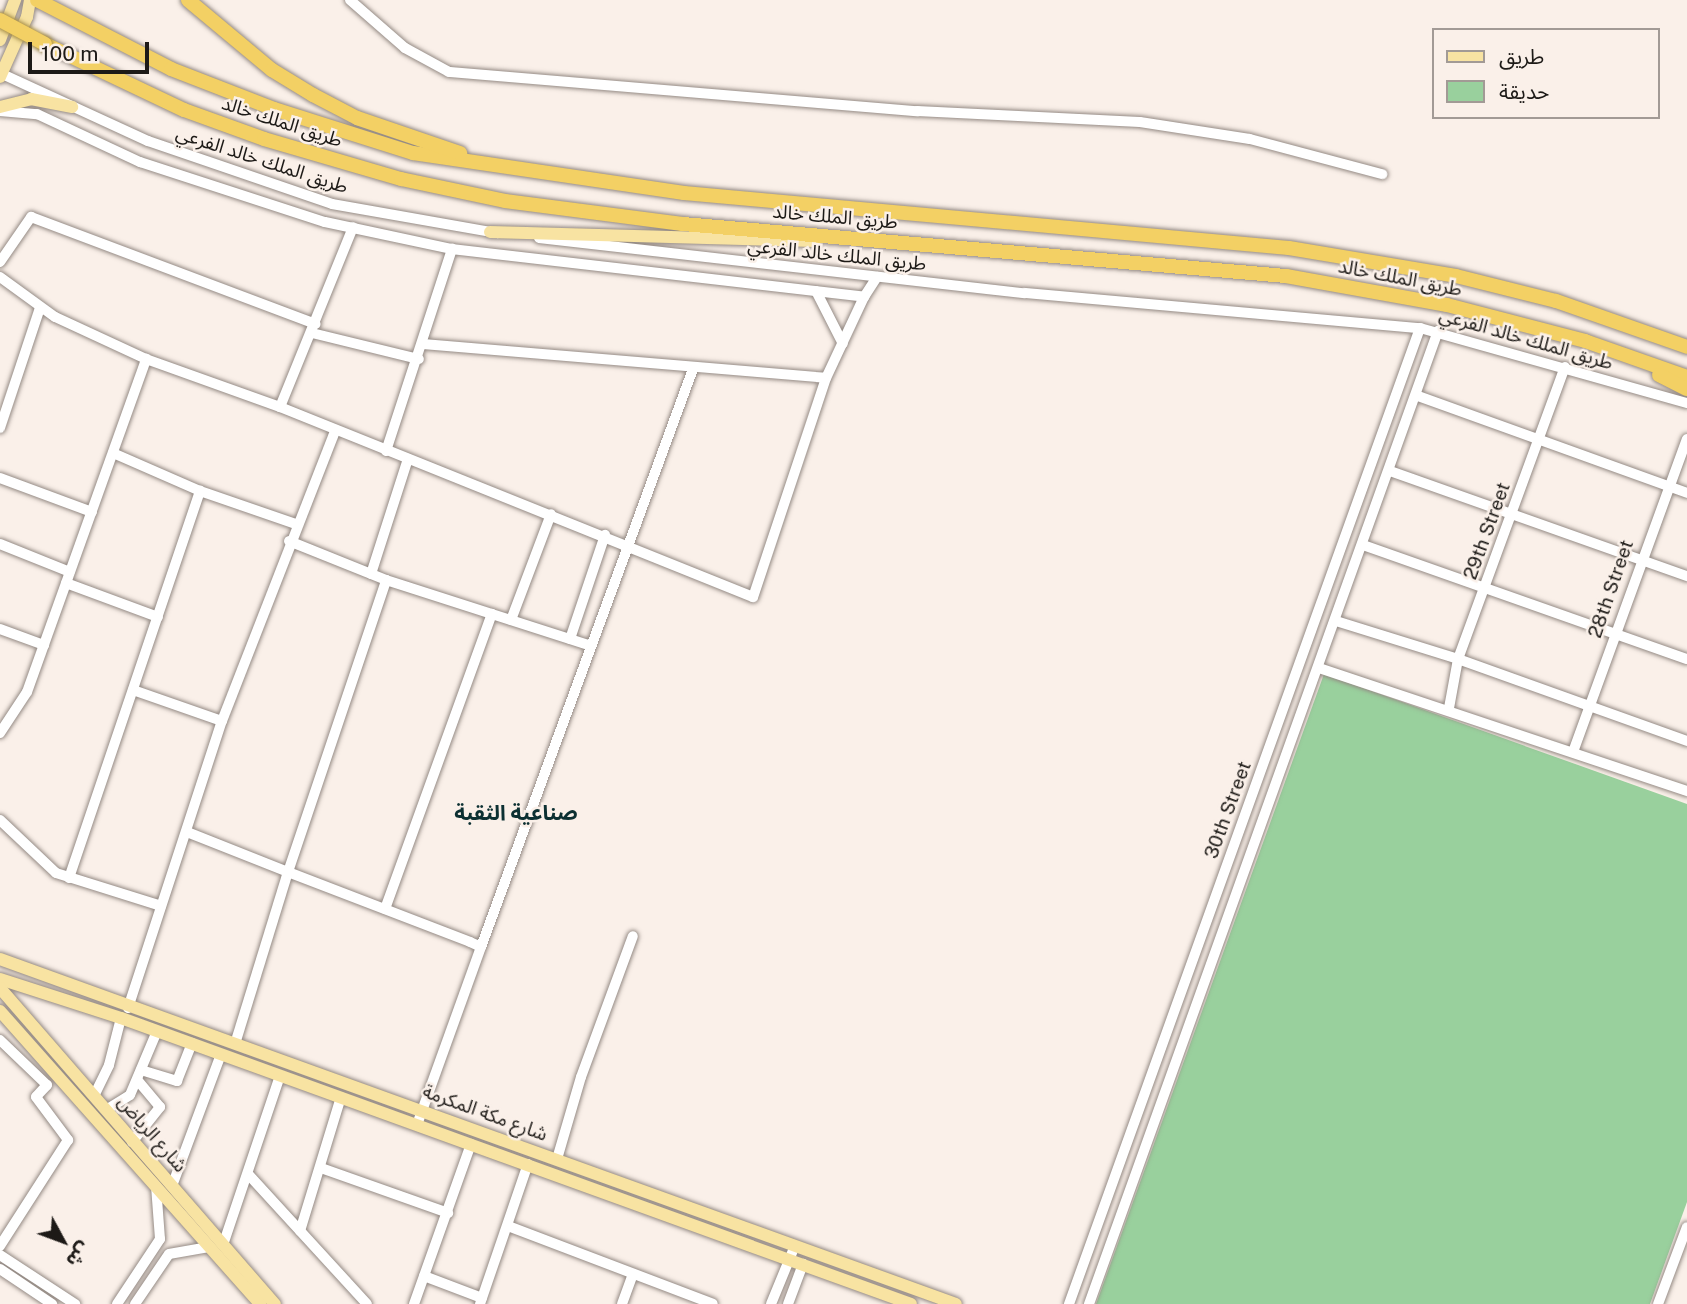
<!DOCTYPE html>
<html>
<head>
<meta charset="utf-8">
<style>
  body { margin:0 }
  #map { position:relative; width:1687px; height:1304px; overflow:hidden; background:#faf0e9; font-family:"Public Sans","Noto Sans Arabic",sans-serif }
  div>[style] { position:absolute }
  .green>* { inset:0; background:#99d09d }
  .roads { filter:drop-shadow(0 0 2px #948a84) drop-shadow(0 0 2px #948a84) }
  .minor>* { height:10px; margin:-5px; padding:0 5px; transform-origin:5px; border-radius:5px; background:#fff }
  .major>* { height:12px; margin:-6px; padding:0 6px; transform-origin:6px; border-radius:6px; background:#f8e3a2 }
  .highway>* { height:14px; margin:-7px; padding:0 7px; transform-origin:7px; border-radius:7px; background:#f3d064 }
  .bridges { filter:drop-shadow(0 0 2px #a89049) drop-shadow(0 0 2px #a89049) }
  .highway-bridge>* { height:14px; margin:-7px; padding:0 7px; transform-origin:7px; border-radius:7px; background:#f3d064 }
  span { translate:-50% -50%; white-space:nowrap; text-align:center; line-height:1.15; -webkit-text-stroke:5px #faf0e9; paint-order:stroke }
  .street-label { font-size:19px; color:#1d1a17 }
  .neighbourhood-label { font-size:21px; color:#0c3032; font-weight:700 }
  .legend { position:absolute; left:1432px; top:28px; width:228px; height:91px; box-sizing:border-box; background:#faf0e9; border:2px solid #a29a95; margin:0; padding:9px 12px; list-style:none; font-size:21px; color:#1d1a17 }
  .legend li { display:flex; align-items:center; gap:14px; height:35px }
  .legend b { width:35px; border:2px solid #a29a95 }
  .north { position:absolute; left:28px; top:1206px; width:70px; height:70px; -webkit-text-stroke:5px #faf0e9; paint-order:stroke; rotate:131deg; font-size:19px; font-weight:700; line-height:28px; text-align:center; color:#1d1a17 }
  .north::after { content:''; display:block; margin:auto; width:24px; height:32px; background:#1d1a17; clip-path:polygon(50% 0,100% 100%,50% 72%,0 100%) }
  .scale { position:absolute; left:28px; top:42px; width:121px; height:32px; box-sizing:border-box; border:4px solid #1d1a17; border-top:0; padding-left:9px; font-size:21px; line-height:24px; white-space:nowrap; color:#1d1a17; -webkit-text-stroke:5px #faf0e9; paint-order:stroke }
</style>
</head>
<body>
<div id="map">
  <div class="green">
    <i style="clip-path:polygon(1324px 674px,1687px 804px,1687px 1202px,1650px 1304px,1096px 1304px)"></i>
  </div>
  <div class="roads">
    <div class="minor">
      <i style="left:350px;top:0;width:73px;rotate:41.1deg"></i>
      <i style="left:405px;top:48px;width:50px;rotate:28.6deg"></i>
      <i style="left:449px;top:72px;width:470px;rotate:4.8deg"></i>
      <i style="left:917px;top:111px;width:223px;rotate:2.8deg"></i>
      <i style="left:1140px;top:122px;width:111px;rotate:8.8deg"></i>
      <i style="left:1250px;top:139px;width:137px;rotate:14.9deg"></i>
      <i style="left:0;top:73px;width:163px;rotate:24.7deg"></i>
      <i style="left:148px;top:141px;width:194px;rotate:18.9deg"></i>
      <i style="left:332px;top:204px;width:168px;rotate:10deg"></i>
      <i style="left:0;top:111px;width:37px;rotate:5deg"></i>
      <i style="left:37px;top:114px;width:114px;rotate:25deg"></i>
      <i style="left:140px;top:162px;width:194px;rotate:18deg"></i>
      <i style="left:325px;top:222px;width:130px;rotate:12deg"></i>
      <i style="left:452px;top:249px;width:415px;rotate:6.6deg"></i>
      <i style="left:864px;top:297px;width:89px;rotate:115.1deg"></i>
      <i style="left:826px;top:378px;width:231px;rotate:108.4deg"></i>
      <i style="left:753px;top:597px;width:510px;rotate:-158.12deg"></i>
      <i style="left:280px;top:407px;width:142px;rotate:-160.3deg"></i>
      <i style="left:146px;top:359px;width:100px;rotate:-155.2deg"></i>
      <i style="left:55px;top:317px;width:68px;rotate:-144deg"></i>
      <i style="left:539px;top:238px;width:489px;rotate:6.5deg"></i>
      <i style="left:1025px;top:293px;width:397px;rotate:5.1deg"></i>
      <i style="left:1420px;top:328px;width:277px;rotate:15.7deg"></i>
      <i style="left:0;top:262px;width:55px;rotate:-55.4deg"></i>
      <i style="left:31px;top:217px;width:304px;rotate:20.6deg"></i>
      <i style="left:816px;top:291px;width:59px;rotate:63deg"></i>
      <i style="left:864px;top:297px;width:24px;rotate:-57deg"></i>
      <i style="left:312px;top:333px;width:110px;rotate:13.7deg"></i>
      <i style="left:423px;top:344px;width:404px;rotate:4.8deg"></i>
      <i style="left:1418px;top:396px;width:286px;rotate:19.8deg"></i>
      <i style="left:280px;top:407px;width:194px;rotate:-67.9deg"></i>
      <i style="left:0;top:428px;width:126px;rotate:-71.6deg"></i>
      <i style="left:386px;top:451px;width:213px;rotate:-71.9deg"></i>
      <i style="left:113px;top:453px;width:95px;rotate:23.6deg"></i>
      <i style="left:200px;top:491px;width:102px;rotate:19deg"></i>
      <i style="left:1390px;top:471px;width:315px;rotate:19.5deg"></i>
      <i style="left:0;top:478px;width:98px;rotate:20.3deg"></i>
      <i style="left:289px;top:541px;width:105px;rotate:21.9deg"></i>
      <i style="left:386px;top:580px;width:215px;rotate:17.8deg"></i>
      <i style="left:0;top:544px;width:75px;rotate:21.8deg"></i>
      <i style="left:1363px;top:545px;width:343px;rotate:19.4deg"></i>
      <i style="left:371px;top:574px;width:121px;rotate:-72.2deg"></i>
      <i style="left:66px;top:583px;width:98px;rotate:20.3deg"></i>
      <i style="left:511px;top:620px;width:113px;rotate:-69.3deg"></i>
      <i style="left:1336px;top:621px;width:128px;rotate:17.3deg"></i>
      <i style="left:1458px;top:659px;width:243px;rotate:19.7deg"></i>
      <i style="left:0;top:629px;width:47px;rotate:20deg"></i>
      <i style="left:570px;top:639px;width:110px;rotate:-71.4deg"></i>
      <i style="left:1319px;top:668px;width:388px;rotate:18.5deg"></i>
      <i style="left:133px;top:690px;width:94px;rotate:19.2deg"></i>
      <i style="left:1449px;top:708px;width:50px;rotate:-79.6deg"></i>
      <i style="left:1458px;top:659px;width:311px;rotate:-69.9deg"></i>
      <i style="left:0;top:733px;width:49px;rotate:-56.6deg"></i>
      <i style="left:27px;top:692px;width:354px;rotate:-70.3deg"></i>
      <i style="left:1573px;top:752px;width:333px;rotate:-70deg"></i>
      <i style="left:0;top:820px;width:77px;rotate:43.4deg"></i>
      <i style="left:56px;top:873px;width:110px;rotate:17.4deg"></i>
      <i style="left:187px;top:832px;width:109px;rotate:21.6deg"></i>
      <i style="left:288px;top:872px;width:308px;rotate:-71.4deg"></i>
      <i style="left:69px;top:878px;width:409px;rotate:-71.3deg"></i>
      <i style="left:385px;top:909px;width:314px;rotate:-70.1deg"></i>
      <i style="left:481px;top:947px;width:616px;rotate:-69.86deg"></i>
      <i style="left:128px;top:1008px;width:302px;rotate:-71.9deg"></i>
      <i style="left:222px;top:721px;width:311px;rotate:-68.7deg"></i>
      <i style="left:0;top:1040px;width:65px;rotate:43.8deg"></i>
      <i style="left:47px;top:1085px;width:16px;rotate:133deg"></i>
      <i style="left:36px;top:1097px;width:54px;rotate:53.3deg"></i>
      <i style="left:68px;top:1140px;width:126px;rotate:122.7deg"></i>
      <i style="left:235px;top:1044px;width:180px;rotate:-72.9deg"></i>
      <i style="left:288px;top:872px;width:195px;rotate:21deg"></i>
      <i style="left:470px;top:942px;width:12px;rotate:24deg"></i>
      <i style="left:481px;top:947px;width:189px;rotate:109.8deg"></i>
      <i style="left:141px;top:1070px;width:38px;rotate:17deg"></i>
      <i style="left:177px;top:1081px;width:41px;rotate:-68.5deg"></i>
      <i style="left:94px;top:1096px;width:34px;rotate:-64deg"></i>
      <i style="left:109px;top:1065px;width:49px;rotate:-75.7deg"></i>
      <i style="left:106px;top:1110px;width:28px;rotate:-32deg"></i>
      <i style="left:130px;top:1095px;width:69px;rotate:-67.1deg"></i>
      <i style="left:132px;top:1142px;width:45px;rotate:-51.3deg"></i>
      <i style="left:160px;top:1107px;width:34px;rotate:-130deg"></i>
      <i style="left:557px;top:1159px;width:85px;rotate:-73.7deg"></i>
      <i style="left:581px;top:1077px;width:150px;rotate:-69.8deg"></i>
      <i style="left:321px;top:1168px;width:135px;rotate:19.5deg"></i>
      <i style="left:248px;top:1174px;width:176px;rotate:47.5deg"></i>
      <i style="left:172px;top:1186px;width:141px;rotate:-69.6deg"></i>
      <i style="left:508px;top:1226px;width:219px;rotate:20.8deg"></i>
      <i style="left:300px;top:1231px;width:140px;rotate:-73deg"></i>
      <i style="left:223px;top:1245px;width:178px;rotate:-71.4deg"></i>
      <i style="left:0;top:1255px;width:90px;rotate:33.2deg"></i>
      <i style="left:0;top:1269px;width:63px;rotate:33.9deg"></i>
      <i style="left:424px;top:1276px;width:62px;rotate:20.8deg"></i>
      <i style="left:117px;top:1304px;width:78px;rotate:-56.5deg"></i>
      <i style="left:160px;top:1239px;width:53px;rotate:-94.3deg"></i>
      <i style="left:135px;top:1304px;width:60px;rotate:-55.8deg"></i>
      <i style="left:169px;top:1254px;width:39px;rotate:-10deg"></i>
      <i style="left:414px;top:1304px;width:170px;rotate:-70.4deg"></i>
      <i style="left:480px;top:1304px;width:148px;rotate:-71.1deg"></i>
      <i style="left:622px;top:1304px;width:32px;rotate:-70deg"></i>
      <i style="left:771px;top:1304px;width:61px;rotate:-67.7deg"></i>
      <i style="left:788px;top:1304px;width:43px;rotate:-69.4deg"></i>
      <i style="left:1069px;top:1304px;width:1037px;rotate:-70.22deg"></i>
      <i style="left:1089px;top:1304px;width:1034px;rotate:-70.27deg"></i>
      <i style="left:1658px;top:1304px;width:82px;rotate:-69.4deg"></i>
    </div>
    <div class="major">
      <i style="left:0;top:40px;width:43px;rotate:-69.4deg"></i>
      <i style="left:0;top:77px;width:66px;rotate:-65.8deg"></i>
      <i style="left:27px;top:17px;width:17px;rotate:-80deg"></i>
      <i style="left:0;top:107px;width:32px;rotate:-14deg"></i>
      <i style="left:31px;top:99px;width:42px;rotate:11deg"></i>
      <i style="left:490px;top:232px;width:325px;rotate:1.6deg"></i>
      <i style="left:0;top:959px;width:1016px;rotate:19.84deg"></i>
      <i style="left:0;top:979px;width:127px;rotate:17.9deg"></i>
      <i style="left:121px;top:1018px;width:840px;rotate:19.9deg"></i>
      <i style="left:0;top:988px;width:419px;rotate:49deg"></i>
      <i style="left:0;top:1011px;width:392px;rotate:48.4deg"></i>
    </div>
    <div class="highway">
      <i style="left:37px;top:0;width:151px;rotate:27.2deg"></i>
      <i style="left:171px;top:69px;width:110px;rotate:21.2deg"></i>
      <i style="left:274px;top:109px;width:146px;rotate:17.6deg"></i>
      <i style="left:413px;top:153px;width:274px;rotate:8.4deg"></i>
      <i style="left:684px;top:193px;width:607px;rotate:5.19deg"></i>
      <i style="left:1289px;top:248px;width:169px;rotate:9.5deg"></i>
      <i style="left:1456px;top:276px;width:103px;rotate:14deg"></i>
      <i style="left:1556px;top:301px;width:139px;rotate:19.3deg"></i>
      <i style="left:188px;top:0;width:109px;rotate:39.8deg"></i>
      <i style="left:272px;top:70px;width:48px;rotate:31.4deg"></i>
      <i style="left:313px;top:95px;width:50px;rotate:27.6deg"></i>
      <i style="left:357px;top:118px;width:109px;rotate:18.8deg"></i>
      <i style="left:45px;top:44px;width:154px;rotate:25.4deg"></i>
      <i style="left:184px;top:110px;width:85px;rotate:19.9deg"></i>
      <i style="left:264px;top:139px;width:143px;rotate:16.3deg"></i>
      <i style="left:401px;top:179px;width:106px;rotate:11.9deg"></i>
      <i style="left:505px;top:201px;width:179px;rotate:7.4deg"></i>
      <i style="left:683px;top:224px;width:605px;rotate:4.93deg"></i>
      <i style="left:1286px;top:276px;width:164px;rotate:10.2deg"></i>
      <i style="left:1447px;top:305px;width:143px;rotate:14.6deg"></i>
      <i style="left:1585px;top:341px;width:108px;rotate:19.4deg"></i>
      <i style="left:1659px;top:375px;width:31px;rotate:27deg"></i>
    </div>
  </div>
  <div class="bridges">
    <div class="highway-bridge">
      <i style="left:0;top:20px;width:51px;rotate:28.1deg"></i>
    </div>
  </div>
  <div class="street-label">
    <span style="left:282px;top:122px;rotate:18deg">طريق الملك خالد</span>
    <span style="left:262px;top:160px;rotate:18deg">طريق الملك خالد الفرعي</span>
    <span style="left:835px;top:217px;rotate:5deg">طريق الملك خالد</span>
    <span style="left:837px;top:255px;rotate:6deg">طريق الملك خالد الفرعي</span>
    <span style="left:1400px;top:278px;rotate:11deg">طريق الملك خالد</span>
    <span style="left:1526px;top:339px;rotate:16deg">طريق الملك خالد الفرعي</span>
    <span style="left:1487px;top:531px;rotate:-70deg">29th Street</span>
    <span style="left:1611px;top:589px;rotate:-71deg">28th Street</span>
    <span style="left:1228px;top:810px;rotate:-70deg">30th Street</span>
    <span style="left:485px;top:1113px;rotate:20deg">شارع مكة المكرمة</span>
    <span style="left:152px;top:1134px;rotate:49deg">شارع الرياض</span>
  </div>
  <div class="neighbourhood-label">
    <span style="left:516px;top:813px">صناعية الثقبة</span>
  </div>
  <ul class="legend">
  <li><b style="height:9px;background:#f8e3a2"></b>طريق</li>
  <li><b style="height:19px;background:#99d09d"></b>حديقة</li>
  </ul>
  <div class="north">ش</div>
  <div class="scale">100 m</div>
</div>
</body>
</html>
